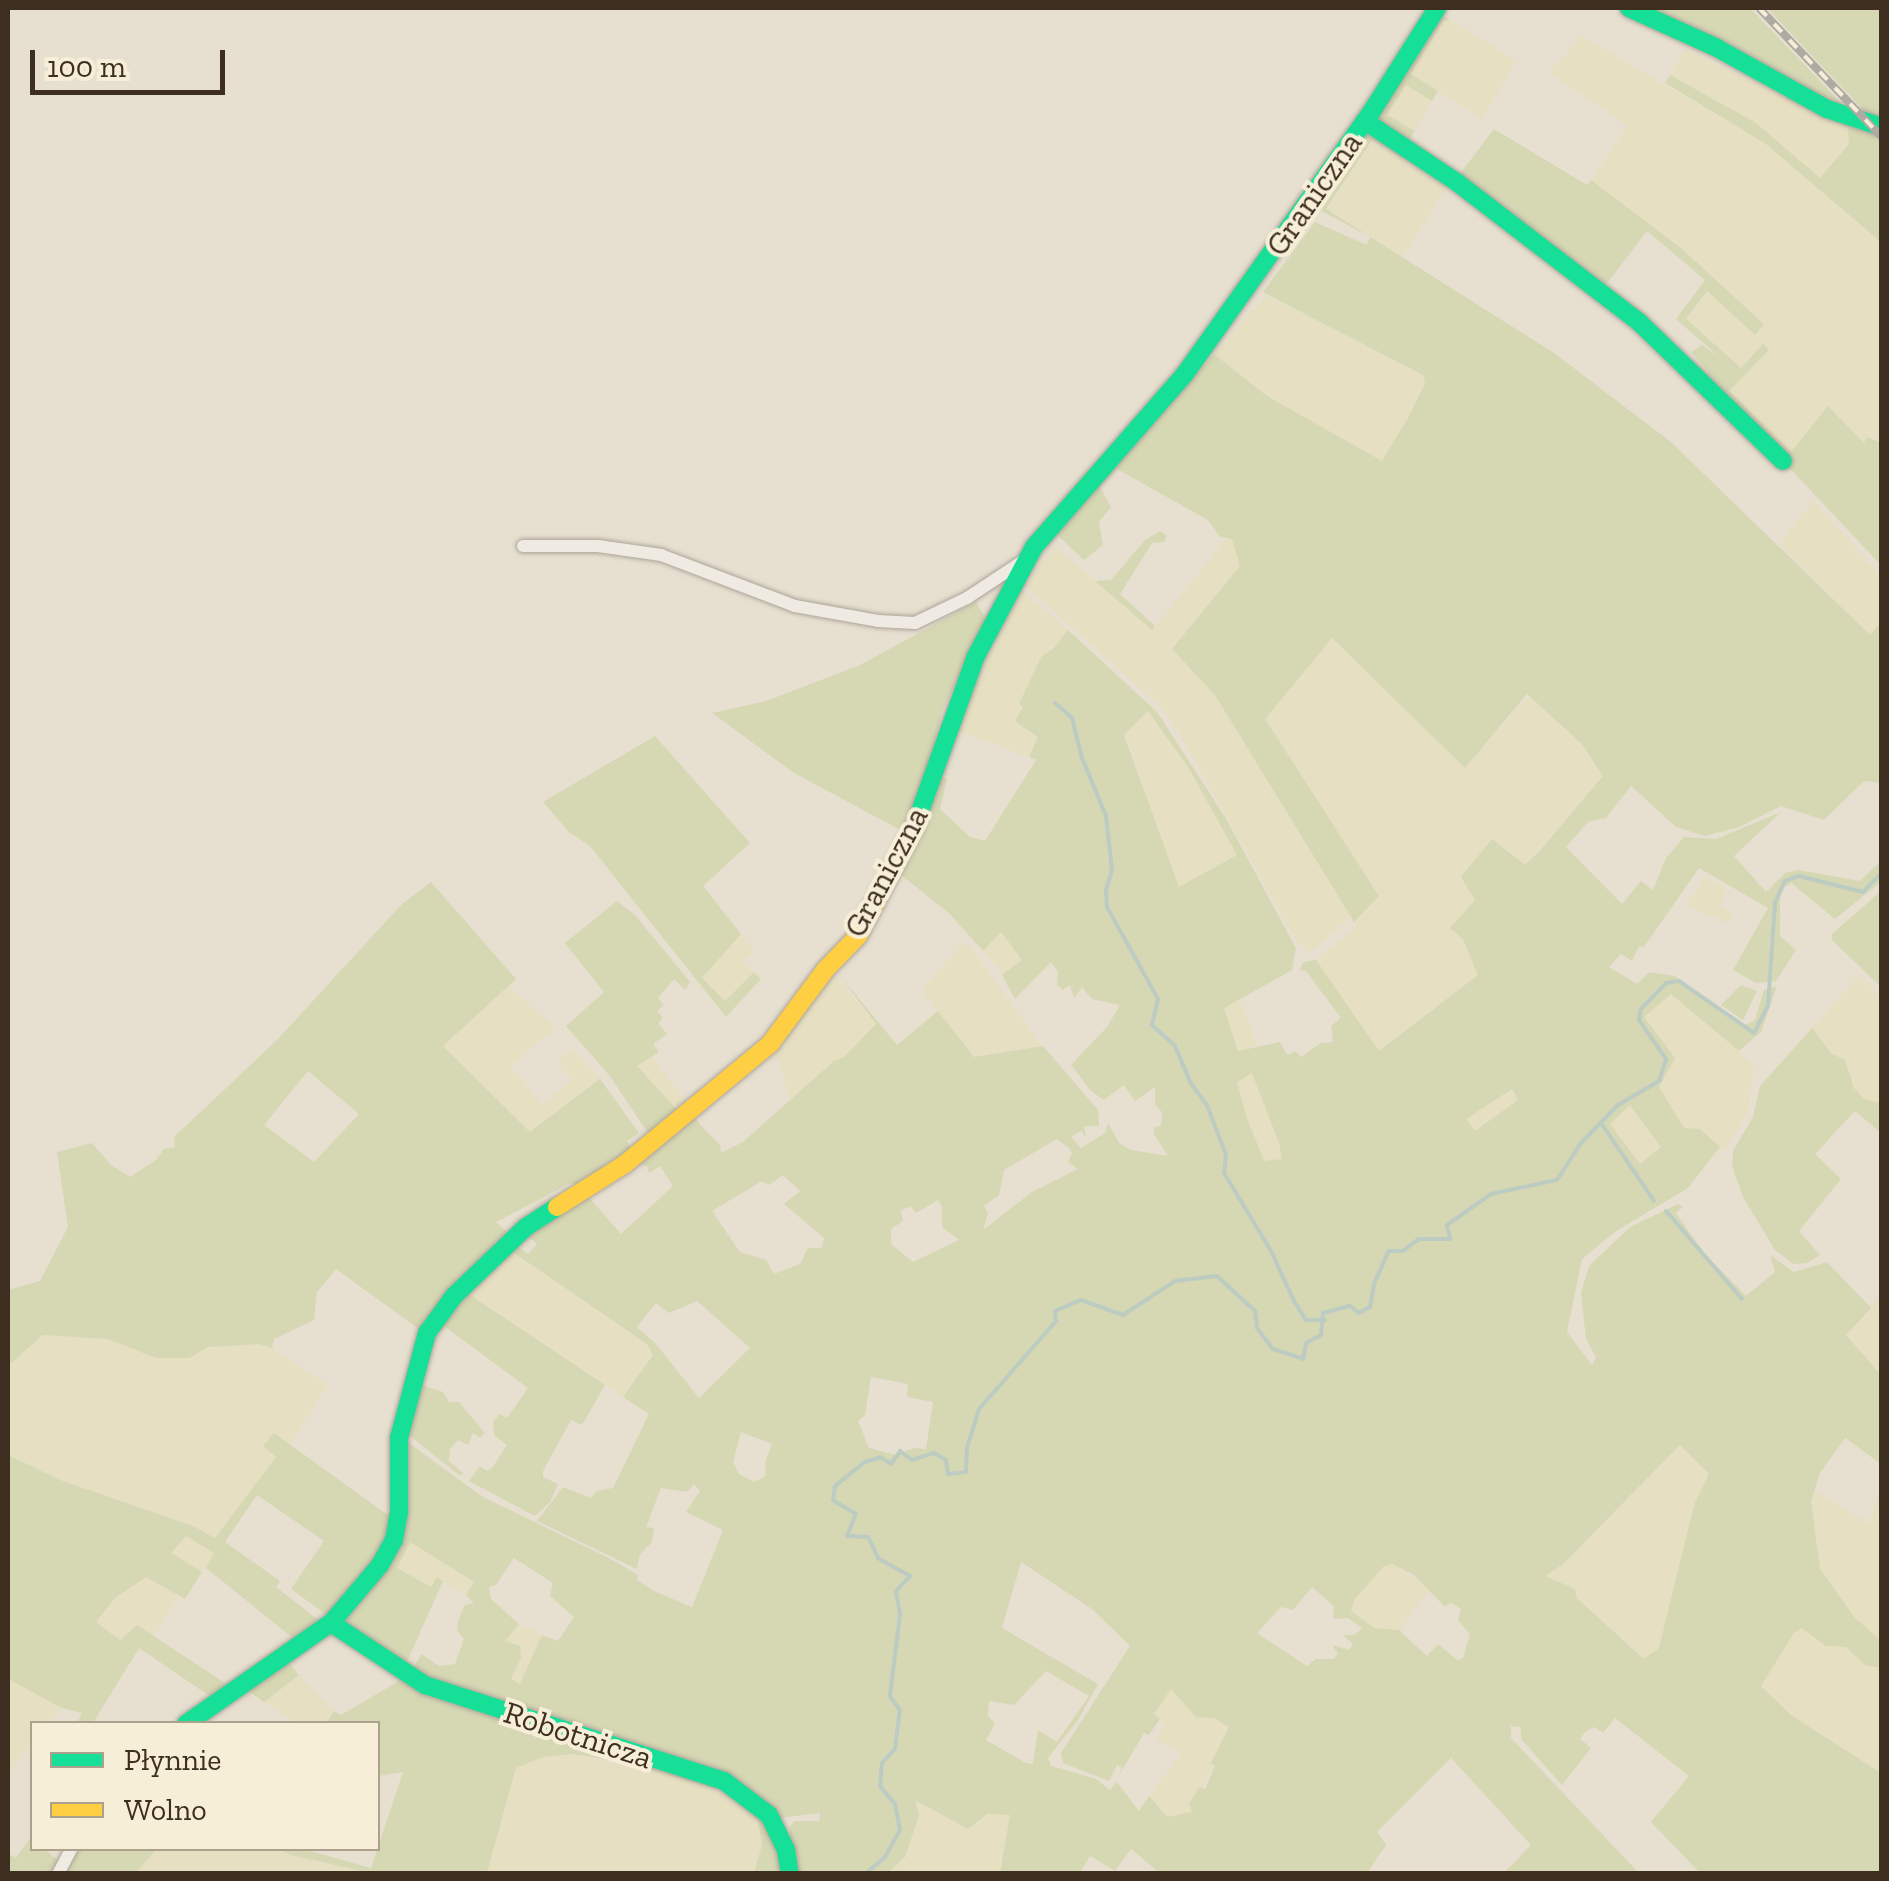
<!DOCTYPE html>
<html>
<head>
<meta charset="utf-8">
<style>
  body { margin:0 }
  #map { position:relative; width:1889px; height:1881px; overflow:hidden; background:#e7e0d1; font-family:"Zilla Slab",serif }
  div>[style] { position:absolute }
  .farmland>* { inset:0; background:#e6dfc2; transform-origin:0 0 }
  .green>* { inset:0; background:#d6d7b3 }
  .stream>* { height:4px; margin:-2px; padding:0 2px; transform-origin:2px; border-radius:2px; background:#bcccc2 }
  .roads { filter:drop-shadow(0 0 2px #ada599) drop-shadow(0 0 2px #ada599) }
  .street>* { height:12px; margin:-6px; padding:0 6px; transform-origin:6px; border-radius:6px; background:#efebe3 }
  .fast>* { height:18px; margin:-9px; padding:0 9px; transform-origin:9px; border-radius:9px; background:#16e098 }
  .slow>* { height:18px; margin:-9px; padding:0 9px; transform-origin:9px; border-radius:9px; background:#ffcf43 }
  .rail>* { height:8px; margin-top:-4px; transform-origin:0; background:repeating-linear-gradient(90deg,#f7eed8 0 11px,#afaaa2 0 22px); box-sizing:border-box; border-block:2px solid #afaaa2 }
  span { translate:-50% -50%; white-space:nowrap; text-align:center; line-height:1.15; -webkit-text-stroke:8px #f7eed8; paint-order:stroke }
  .street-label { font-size:32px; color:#3d2e20 }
  .frame { position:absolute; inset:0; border:10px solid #3d2e20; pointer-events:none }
  .legend { position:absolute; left:30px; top:1721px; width:350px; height:130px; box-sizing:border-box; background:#f7eed8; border:2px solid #ada18e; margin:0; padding:12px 18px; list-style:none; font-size:30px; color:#3d2e20 }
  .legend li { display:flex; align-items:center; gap:20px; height:50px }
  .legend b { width:50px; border:2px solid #ada18e }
  .scale { position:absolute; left:30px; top:50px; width:195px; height:45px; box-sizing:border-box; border:5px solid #3d2e20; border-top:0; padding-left:12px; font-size:30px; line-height:35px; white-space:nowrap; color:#3d2e20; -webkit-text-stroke:8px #f7eed8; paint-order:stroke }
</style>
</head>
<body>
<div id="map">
  <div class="farmland">
    <i style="clip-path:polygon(1450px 19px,1516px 61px,1482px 119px,1410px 74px,1443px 21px)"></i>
    <i style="clip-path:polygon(1582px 36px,1766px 144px,1881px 242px,1881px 443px,1873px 438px,1865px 444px,1792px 453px,1728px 391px,1763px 344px,1741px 368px,1686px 320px,1707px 291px,1755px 334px,1764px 323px,1682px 249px,1591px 180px,1627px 126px,1549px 72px)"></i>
    <i style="clip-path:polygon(1685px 49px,1848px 128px,1849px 144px,1820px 178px,1756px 123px,1670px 75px)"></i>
    <i style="left:1406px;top:85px;width:31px;height:36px;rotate:32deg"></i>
    <i style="left:1371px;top:140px;width:89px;height:82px;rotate:32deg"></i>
    <i style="clip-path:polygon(1266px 296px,1341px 330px,1424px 375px,1425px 383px,1408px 418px,1382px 462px,1267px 396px,1214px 354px)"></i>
    <i style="clip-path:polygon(1813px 500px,1881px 577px,1881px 623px,1870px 636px,1780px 544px)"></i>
    <i style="clip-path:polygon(1226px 539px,1232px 539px,1240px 566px,1172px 649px,1215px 695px,1351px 917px,1309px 953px,1296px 940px,1178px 731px,1158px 704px,1025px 585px,1053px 548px,1058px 549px,1152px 630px)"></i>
    <i style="clip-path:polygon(1020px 589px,1068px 630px,1055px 648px,1051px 646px,1023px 706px,1038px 737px,1029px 757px,955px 730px)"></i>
    <i style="clip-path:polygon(1332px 638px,1465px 767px,1531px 694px,1582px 745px,1604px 776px,1525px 865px,1461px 876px,1475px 899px,1463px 939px,1479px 974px,1379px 1051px,1316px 960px,1356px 927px,1354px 922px,1379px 895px,1264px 719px)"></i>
    <i style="clip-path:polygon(1148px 710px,1162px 724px,1238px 855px,1179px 887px,1147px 804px,1134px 754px,1124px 735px)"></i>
    <i style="clip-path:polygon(1705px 877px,1726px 888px,1721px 907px,1733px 914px,1727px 923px,1686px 905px)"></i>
    <i style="clip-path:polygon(999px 930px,1023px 960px,1005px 975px,983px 951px)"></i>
    <i style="clip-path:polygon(741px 934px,754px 951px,743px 962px,754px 972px,725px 1002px,701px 978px)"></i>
    <i style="clip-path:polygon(964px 942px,973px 951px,1042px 1046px,974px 1057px,921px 990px)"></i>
    <i style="clip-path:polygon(835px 975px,876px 1024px,844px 1058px,790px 1099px,774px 1049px)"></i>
    <i style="clip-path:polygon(1859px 975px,1881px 998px,1881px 1103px,1864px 1099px,1854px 1088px,1845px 1060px,1831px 1053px,1812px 1028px)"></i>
    <i style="clip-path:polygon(509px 986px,555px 1028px,511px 1066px,543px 1105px,572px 1080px,557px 1063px,572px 1048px,600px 1079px,531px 1133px,442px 1046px)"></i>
    <i style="clip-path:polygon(1667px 993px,1725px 1036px,1754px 1067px,1748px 1114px,1723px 1151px,1700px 1129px,1685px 1129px,1659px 1087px,1668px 1064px,1644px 1017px)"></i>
    <i style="left:1240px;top:1000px;width:48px;height:19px;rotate:69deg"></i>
    <i style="clip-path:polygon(651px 1055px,689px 1105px,679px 1113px,636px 1066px)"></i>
    <i style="clip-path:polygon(1253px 1073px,1279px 1143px,1283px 1159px,1264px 1161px,1247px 1118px,1237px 1081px)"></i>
    <i style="clip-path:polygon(1511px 1089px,1519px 1099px,1475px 1131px,1466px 1119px)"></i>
    <i style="left:1630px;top:1104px;width:54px;height:29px;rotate:54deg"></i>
    <i style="clip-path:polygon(507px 1248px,647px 1344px,653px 1355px,623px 1397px,464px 1291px)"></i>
    <i style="clip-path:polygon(1881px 1295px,1881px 1375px,1846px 1335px)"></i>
    <i style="clip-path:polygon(42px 1335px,108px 1339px,156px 1358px,189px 1358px,208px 1347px,259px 1344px,272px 1348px,328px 1385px,290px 1444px,274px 1433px,277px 1456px,216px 1538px,193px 1526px,60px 1480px,8px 1455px,8px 1366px)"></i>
    <i style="clip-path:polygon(1681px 1444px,1710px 1474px,1687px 1540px,1659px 1649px,1645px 1659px,1583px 1602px,1536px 1575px,1563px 1564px)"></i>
    <i style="clip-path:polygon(1881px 1487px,1882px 1636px,1879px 1640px,1855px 1618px,1819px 1569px,1811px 1500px,1814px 1490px,1869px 1524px)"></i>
    <i style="clip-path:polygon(186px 1535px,215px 1553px,202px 1572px,170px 1553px)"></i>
    <i style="clip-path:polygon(409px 1541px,475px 1581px,470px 1591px,466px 1595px,438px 1578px,432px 1588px,397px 1568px)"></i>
    <i style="clip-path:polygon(1391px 1564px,1430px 1588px,1398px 1632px,1374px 1628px,1351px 1611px,1354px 1600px,1384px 1566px)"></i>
    <i style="clip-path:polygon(146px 1576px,179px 1596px,153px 1637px,137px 1625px,120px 1640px,95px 1622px,115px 1598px)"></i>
    <i style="clip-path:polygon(519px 1624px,542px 1635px,521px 1684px,511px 1680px,521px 1651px,505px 1641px)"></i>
    <i style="clip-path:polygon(1803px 1628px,1826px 1646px,1846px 1647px,1865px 1665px,1881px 1668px,1881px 1773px,1791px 1715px,1761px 1686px,1794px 1633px)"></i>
    <i style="clip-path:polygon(299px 1675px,334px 1711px,326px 1723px,294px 1723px,264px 1702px)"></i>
    <i style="clip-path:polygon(8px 1679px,62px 1708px,49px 1723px,32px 1724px,32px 1744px,8px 1774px)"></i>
    <i style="clip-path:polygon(1171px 1688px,1196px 1717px,1214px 1718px,1230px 1727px,1192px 1812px,1167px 1817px,1149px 1796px,1182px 1752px,1156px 1740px,1165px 1723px,1154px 1715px)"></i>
    <i style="clip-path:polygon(573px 1754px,692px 1780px,744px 1803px,758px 1822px,762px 1845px,754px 1873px,487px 1874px,516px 1768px,543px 1757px)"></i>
    <i style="clip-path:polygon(914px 1799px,974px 1826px,987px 1813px,1010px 1815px,1000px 1873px,888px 1874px,905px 1857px,919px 1816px)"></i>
    <i style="clip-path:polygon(156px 1848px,280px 1849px,290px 1855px,371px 1873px,136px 1874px)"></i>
  </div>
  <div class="green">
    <i style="clip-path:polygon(1641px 8px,1750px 8px,1849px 111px)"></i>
    <i style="clip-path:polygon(1767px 8px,1881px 8px,1881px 121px,1871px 118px)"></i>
    <i style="clip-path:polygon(1440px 15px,1450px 19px,1443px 21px,1411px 74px,1438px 91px,1432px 101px,1406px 85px,1387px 115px,1415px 131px,1405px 146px,1373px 124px)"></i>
    <i style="clip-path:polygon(1670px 75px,1756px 123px,1820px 178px,1849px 144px,1848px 128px,1786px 99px,1788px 95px,1870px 128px,1881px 143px,1881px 242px,1766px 144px,1665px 83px)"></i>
    <i style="clip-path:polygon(1494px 129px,1587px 185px,1591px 180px,1682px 249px,1764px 324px,1755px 335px,1707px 291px,1686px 319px,1741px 368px,1763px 344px,1769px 350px,1729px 391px,1791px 452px,1828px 406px,1864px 443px,1867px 437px,1881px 443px,1881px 565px,1676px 348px,1710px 374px,1691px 352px,1702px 345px,1719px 357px,1676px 319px,1705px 280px,1647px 231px,1602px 290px,1456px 179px)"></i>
    <i style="clip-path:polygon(evenodd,1363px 131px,1370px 131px,1447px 185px,1372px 140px,1326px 209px,1554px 353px,1671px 442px,1870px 635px,1881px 623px,1881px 783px,1864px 781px,1824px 820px,1781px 806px,1739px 827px,1705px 836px,1676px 827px,1631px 786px,1606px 818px,1589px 821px,1566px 847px,1622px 904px,1641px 881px,1653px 890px,1666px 858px,1684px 837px,1716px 839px,1781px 812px,1734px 856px,1766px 892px,1785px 873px,1798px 870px,1860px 881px,1881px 861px,1881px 882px,1835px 919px,1791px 883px,1780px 890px,1780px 936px,1796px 950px,1776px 981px,1756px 983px,1733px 970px,1768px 908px,1699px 868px,1644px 947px,1639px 946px,1632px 961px,1621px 954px,1609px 967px,1637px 984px,1649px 972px,1675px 976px,1743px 1026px,1755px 1020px,1764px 990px,1777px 986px,1761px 1032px,1739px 1051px,1671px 994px,1644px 1017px,1675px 1058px,1659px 1087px,1684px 1128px,1700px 1129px,1720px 1147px,1688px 1188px,1616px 1231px,1582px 1259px,1567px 1332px,1592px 1365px,1596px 1357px,1586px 1339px,1581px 1293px,1589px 1266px,1630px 1227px,1678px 1204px,1683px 1207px,1676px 1213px,1704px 1253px,1746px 1296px,1775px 1272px,1770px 1255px,1794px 1272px,1827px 1262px,1871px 1308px,1846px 1335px,1881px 1375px,1881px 1464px,1845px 1438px,1820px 1473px,1811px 1501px,1820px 1569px,1855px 1618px,1879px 1639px,1881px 1636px,1881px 1668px,1865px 1665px,1846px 1647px,1826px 1646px,1802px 1628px,1794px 1633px,1761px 1686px,1791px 1715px,1881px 1773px,1881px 1873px,1700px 1873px,1651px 1822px,1689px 1776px,1615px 1718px,1603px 1733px,1594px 1727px,1586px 1731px,1580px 1739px,1591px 1748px,1562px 1785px,1521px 1739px,1521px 1727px,1511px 1726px,1511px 1738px,1639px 1873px,1504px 1873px,1531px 1845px,1451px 1758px,1377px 1832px,1386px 1845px,1367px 1873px,1160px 1873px,1131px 1849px,1115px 1871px,1090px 1856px,1080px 1873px,1000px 1873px,1010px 1815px,987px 1814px,968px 1829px,915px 1800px,919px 1816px,905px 1857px,888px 1873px,797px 1873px,789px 1829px,794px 1821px,819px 1821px,820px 1813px,779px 1818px,748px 1793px,409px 1676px,421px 1654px,439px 1666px,455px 1664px,464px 1639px,457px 1630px,458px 1621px,465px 1605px,474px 1603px,466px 1595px,474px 1582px,410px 1542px,397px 1568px,431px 1587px,437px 1577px,443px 1581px,403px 1671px,374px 1641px,343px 1623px,344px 1618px,386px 1564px,406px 1441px,483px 1497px,607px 1557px,638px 1575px,637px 1580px,656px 1592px,692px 1607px,723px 1530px,686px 1512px,700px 1491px,694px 1484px,687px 1492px,661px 1488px,646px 1527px,654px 1528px,652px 1542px,640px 1554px,637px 1569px,537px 1521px,563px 1487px,591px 1498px,597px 1491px,613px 1488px,649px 1414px,623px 1397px,653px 1355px,647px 1344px,507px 1248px,512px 1242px,528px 1254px,537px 1244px,523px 1232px,587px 1195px,621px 1234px,673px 1186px,660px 1166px,649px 1173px,647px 1166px,637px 1164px,693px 1117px,720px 1145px,721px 1153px,743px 1142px,834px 1061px,844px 1057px,876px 1024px,837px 972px,897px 1045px,938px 1011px,974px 1057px,1043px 1046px,1098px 1110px,1099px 1126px,1084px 1126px,1086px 1138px,1081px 1131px,1071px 1137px,1081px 1148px,1105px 1133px,1108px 1123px,1119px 1143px,1131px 1150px,1168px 1156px,1154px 1134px,1154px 1127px,1161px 1126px,1162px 1112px,1155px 1105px,1155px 1087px,1135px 1101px,1124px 1085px,1104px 1100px,1091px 1091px,1071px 1065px,1107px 1027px,1120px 1005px,1092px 999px,1082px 987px,1074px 998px,1070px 985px,1063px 990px,1057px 985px,1058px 972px,1051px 962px,1015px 999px,1002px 975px,1022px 960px,1001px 932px,983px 951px,949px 913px,901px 875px,937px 776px,947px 779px,940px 809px,970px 837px,985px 841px,1036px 760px,1029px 757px,1038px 737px,1015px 721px,1023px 707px,1019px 704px,1041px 657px,1055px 647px,1068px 630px,1157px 712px,1225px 817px,1296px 948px,1292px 970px,1224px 1008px,1238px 1051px,1280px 1042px,1287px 1055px,1295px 1051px,1301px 1057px,1321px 1043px,1333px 1042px,1331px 1026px,1341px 1018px,1306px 971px,1300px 970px,1303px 962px,1316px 960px,1379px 1051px,1478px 975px,1463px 939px,1450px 928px,1475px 900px,1461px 877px,1492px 839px,1525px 865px,1541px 849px,1603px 776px,1582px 744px,1527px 694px,1465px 768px,1332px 638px,1265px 719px,1379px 896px,1354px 922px,1215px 695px,1172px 649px,1240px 566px,1232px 539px,1220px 537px,1208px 520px,1117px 469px,1100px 487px,1111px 507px,1099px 522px,1103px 545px,1084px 560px,1057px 535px,1214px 354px,1267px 396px,1382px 461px,1408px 418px,1425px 383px,1423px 375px,1263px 292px,1315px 222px,1367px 245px,1370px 237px,1311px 205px,1363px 131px,1148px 711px,1188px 767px,1237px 855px,1179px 887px,1124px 735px,1148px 711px,1363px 131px,1252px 1073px,1279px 1143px,1282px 1159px,1264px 1161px,1247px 1118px,1237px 1082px,1252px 1073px,1363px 131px,1512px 1089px,1518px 1100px,1475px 1131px,1466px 1119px,1512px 1089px,1363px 131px,1630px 1105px,1661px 1147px,1640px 1164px,1610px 1124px,1630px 1105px,1363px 131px,1057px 1139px,1069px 1148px,1072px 1153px,1068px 1162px,1078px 1169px,1032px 1192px,983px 1230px,988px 1213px,984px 1206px,999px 1195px,1004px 1170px,1057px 1139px,1363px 131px,783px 1175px,800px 1191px,784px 1204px,824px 1238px,822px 1248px,808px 1248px,800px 1264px,774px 1274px,766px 1260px,740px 1252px,712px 1211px,762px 1181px,769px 1185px,783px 1175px,1363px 131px,938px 1200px,942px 1207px,942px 1227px,959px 1240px,913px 1262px,891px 1244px,891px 1229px,903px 1221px,901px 1211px,910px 1206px,916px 1213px,938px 1200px,1363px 131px,697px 1301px,750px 1348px,699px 1398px,656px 1344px,637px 1327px,656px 1303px,669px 1313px,697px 1301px,1363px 131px,871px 1377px,908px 1384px,907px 1397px,933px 1402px,926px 1449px,914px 1448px,895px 1455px,869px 1448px,858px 1421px,865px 1415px,871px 1377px,1363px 131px,741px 1432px,772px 1444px,765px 1463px,766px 1476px,754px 1482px,739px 1474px,733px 1462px,741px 1432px,1363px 131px,1680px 1445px,1709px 1474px,1694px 1505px,1659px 1648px,1644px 1659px,1577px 1598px,1575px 1589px,1545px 1576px,1563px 1564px,1680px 1445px,1363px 131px,514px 1558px,553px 1583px,550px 1596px,574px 1617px,558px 1641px,542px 1635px,520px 1684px,511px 1679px,521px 1658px,520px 1646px,505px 1641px,519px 1624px,491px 1599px,489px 1587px,496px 1585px,514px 1558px,1363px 131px,1021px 1562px,1092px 1609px,1130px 1646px,1061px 1753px,1063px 1763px,1109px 1781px,1117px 1765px,1122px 1768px,1117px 1779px,1144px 1733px,1149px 1735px,1160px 1719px,1154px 1714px,1171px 1689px,1196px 1717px,1214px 1718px,1229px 1727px,1211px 1763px,1215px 1766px,1205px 1789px,1199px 1787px,1189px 1804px,1192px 1812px,1167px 1817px,1149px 1796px,1139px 1811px,1117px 1782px,1110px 1790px,1096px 1779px,1051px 1766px,1048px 1758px,1078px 1720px,1098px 1684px,1002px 1628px,1021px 1562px,1363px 131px,1392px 1564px,1414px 1575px,1445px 1607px,1451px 1603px,1461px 1609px,1458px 1620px,1470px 1634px,1463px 1658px,1457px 1660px,1438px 1644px,1427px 1656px,1399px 1630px,1374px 1628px,1351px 1611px,1354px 1600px,1384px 1566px,1392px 1564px,1363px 131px,1312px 1587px,1334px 1606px,1333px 1619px,1348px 1618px,1362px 1628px,1355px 1635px,1343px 1635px,1353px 1644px,1349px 1650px,1332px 1645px,1338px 1653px,1334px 1659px,1316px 1659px,1307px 1666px,1257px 1633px,1281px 1607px,1293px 1610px,1312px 1587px,1363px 131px,1046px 1671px,1089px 1696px,1057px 1742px,1038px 1730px,1033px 1764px,1026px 1763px,986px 1740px,995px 1724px,988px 1715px,989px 1701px,1014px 1705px,1046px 1671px)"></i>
    <i style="clip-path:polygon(1160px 531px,1167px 536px,1164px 542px,1152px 543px,1120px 594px,1155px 626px,1152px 630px,1095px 581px,1111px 580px,1145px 540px)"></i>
    <i style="clip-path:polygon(976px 602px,986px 619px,942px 711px,921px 800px,906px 833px,794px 773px,712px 713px,766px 701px,858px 666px)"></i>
    <i style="clip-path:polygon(655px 736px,750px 843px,703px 886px,741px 934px,702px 978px,725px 1001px,754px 972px,761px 979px,726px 1017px,590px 846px,569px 832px,543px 802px)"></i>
    <i style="clip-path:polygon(evenodd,431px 882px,516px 979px,443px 1046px,530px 1132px,600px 1079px,639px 1133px,627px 1141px,635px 1155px,583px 1186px,571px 1183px,496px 1222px,508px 1233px,457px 1284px,423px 1332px,336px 1269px,317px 1292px,314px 1320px,274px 1339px,272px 1348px,259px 1344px,208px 1347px,189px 1358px,156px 1358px,108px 1339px,43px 1335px,8px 1366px,8px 1290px,40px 1281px,68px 1227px,57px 1152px,92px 1143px,111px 1165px,130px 1177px,156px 1160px,164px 1149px,175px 1147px,174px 1137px,278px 1039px,402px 904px,431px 882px,308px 1071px,359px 1114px,314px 1162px,264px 1125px,308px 1071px)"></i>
    <i style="clip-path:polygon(1881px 891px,1881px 987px,1832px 940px,1832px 934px)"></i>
    <i style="clip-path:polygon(617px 901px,635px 915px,690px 982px,685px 990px,674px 979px,658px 998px,664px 1005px,657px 1011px,663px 1018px,658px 1023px,667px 1034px,653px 1044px,659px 1052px,637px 1066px,679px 1112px,650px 1136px,609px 1075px,566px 1026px,604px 992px,565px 943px)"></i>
    <i style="clip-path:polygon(1741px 985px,1757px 991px,1743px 1020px,1721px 1005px)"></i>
    <i style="clip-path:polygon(1812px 1028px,1831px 1053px,1845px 1060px,1854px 1088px,1864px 1099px,1881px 1103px,1881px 1133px,1855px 1111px,1815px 1154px,1841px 1179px,1799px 1231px,1820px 1255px,1807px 1263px,1793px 1264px,1775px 1250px,1743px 1197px,1732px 1166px,1733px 1151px,1753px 1117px,1760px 1086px)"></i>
    <i style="clip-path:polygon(464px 1291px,605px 1385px,582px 1425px,571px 1420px,543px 1471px,543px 1477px,558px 1484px,550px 1502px,535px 1516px,469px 1481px,480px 1466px,487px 1471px,492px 1468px,507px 1445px,494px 1435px,493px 1421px,500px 1414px,507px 1418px,528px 1388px,440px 1323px)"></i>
    <i style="clip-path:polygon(419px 1384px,443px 1392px,449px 1402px,459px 1402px,485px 1433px,480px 1438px,473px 1433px,468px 1445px,458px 1440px,450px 1449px,449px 1461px,464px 1474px,459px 1475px,404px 1431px)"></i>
    <i style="clip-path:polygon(274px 1433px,392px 1518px,387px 1541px,331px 1618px,291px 1589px,324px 1541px,257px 1495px,225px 1542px,280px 1581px,276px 1587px,321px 1622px,299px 1643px,206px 1568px,214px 1553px,186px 1536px,171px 1553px,202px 1572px,185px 1599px,146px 1577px,115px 1598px,96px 1622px,120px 1640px,137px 1625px,231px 1687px,214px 1699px,139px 1648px,93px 1723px,77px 1723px,82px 1713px,62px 1708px,8px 1679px,8px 1455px,60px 1480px,193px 1526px,215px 1538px,276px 1457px,263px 1446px)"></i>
    <i style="clip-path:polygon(288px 1662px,299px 1675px,264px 1702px,246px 1689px)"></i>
    <i style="clip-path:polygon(399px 1681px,566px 1740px,574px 1738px,648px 1766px,701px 1778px,745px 1801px,762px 1817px,780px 1852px,783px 1873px,754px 1873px,762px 1845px,758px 1822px,744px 1803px,723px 1791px,628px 1763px,573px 1754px,543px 1757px,516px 1768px,487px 1873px,371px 1873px,290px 1855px,280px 1849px,303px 1849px,371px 1868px,403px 1772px,378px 1776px,378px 1724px,326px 1723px,334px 1711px,341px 1715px)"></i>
    <i style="clip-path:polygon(31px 1837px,32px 1848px,44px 1849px,59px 1861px,53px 1873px,8px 1873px,8px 1853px,16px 1858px)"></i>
    <i style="clip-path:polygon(78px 1849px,156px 1849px,136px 1873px,63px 1874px)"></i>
  </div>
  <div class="stream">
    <i style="left:1055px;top:703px;width:23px;rotate:41deg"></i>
    <i style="left:1072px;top:718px;width:41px;rotate:76deg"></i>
    <i style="left:1082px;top:758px;width:63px;rotate:67.5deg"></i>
    <i style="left:1106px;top:816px;width:54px;rotate:83.7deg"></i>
    <i style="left:1112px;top:870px;width:21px;rotate:107deg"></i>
    <i style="left:1106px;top:890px;width:17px;rotate:87deg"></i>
    <i style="left:1107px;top:907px;width:105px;rotate:61deg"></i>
    <i style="left:1158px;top:999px;width:27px;rotate:103deg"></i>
    <i style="left:1152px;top:1025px;width:31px;rotate:42deg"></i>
    <i style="left:1175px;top:1046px;width:39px;rotate:67deg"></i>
    <i style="left:1190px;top:1082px;width:29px;rotate:54deg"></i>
    <i style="left:1207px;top:1105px;width:53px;rotate:69.2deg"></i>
    <i style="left:1226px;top:1155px;width:18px;rotate:96deg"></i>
    <i style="left:1224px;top:1173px;width:91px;rotate:58.9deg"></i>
    <i style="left:1271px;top:1251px;width:55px;rotate:65.3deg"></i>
    <i style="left:1294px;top:1301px;width:22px;rotate:58deg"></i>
    <i style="left:1306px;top:1320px;width:19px"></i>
    <i style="left:1601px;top:1123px;width:94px;rotate:55.8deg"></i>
    <i style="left:1666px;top:1211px;width:116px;rotate:49.2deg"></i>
    <i style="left:833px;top:1874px;width:7px"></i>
    <i style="left:865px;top:1874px;width:26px;rotate:-40deg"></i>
    <i style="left:885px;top:1857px;width:31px;rotate:-61deg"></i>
    <i style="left:900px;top:1830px;width:26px;rotate:-101deg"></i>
    <i style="left:895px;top:1804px;width:23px;rotate:-130deg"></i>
    <i style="left:880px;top:1786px;width:23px;rotate:-85deg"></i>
    <i style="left:882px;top:1763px;width:19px;rotate:-47deg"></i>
    <i style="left:895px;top:1749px;width:39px;rotate:-83deg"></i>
    <i style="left:900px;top:1710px;width:17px;rotate:-126deg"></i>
    <i style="left:890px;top:1696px;width:83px;rotate:-83deg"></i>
    <i style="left:900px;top:1614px;width:23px;rotate:-100deg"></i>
    <i style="left:896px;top:1591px;width:21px;rotate:-47deg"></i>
    <i style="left:910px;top:1576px;width:37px;rotate:-151deg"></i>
    <i style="left:878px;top:1558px;width:23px;rotate:-115deg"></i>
    <i style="left:868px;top:1537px;width:21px;rotate:-177deg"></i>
    <i style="left:847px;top:1536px;width:24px;rotate:-68deg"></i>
    <i style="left:856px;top:1514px;width:27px;rotate:-149deg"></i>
    <i style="left:833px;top:1500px;width:14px;rotate:-82deg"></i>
    <i style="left:835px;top:1486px;width:38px;rotate:-39deg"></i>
    <i style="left:865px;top:1462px;width:16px;rotate:-18deg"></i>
    <i style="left:880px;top:1457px;width:13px;rotate:32deg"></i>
    <i style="left:891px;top:1464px;width:16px;rotate:-55deg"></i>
    <i style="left:900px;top:1451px;width:15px;rotate:37deg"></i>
    <i style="left:912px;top:1460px;width:23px;rotate:-18deg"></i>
    <i style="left:934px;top:1453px;width:14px;rotate:30deg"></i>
    <i style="left:946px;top:1460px;width:14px;rotate:82deg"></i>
    <i style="left:948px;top:1474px;width:18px;rotate:-6deg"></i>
    <i style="left:966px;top:1472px;width:24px;rotate:-88deg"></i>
    <i style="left:967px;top:1448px;width:41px;rotate:-72.9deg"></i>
    <i style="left:979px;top:1409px;width:117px;rotate:-48.8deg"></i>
    <i style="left:1056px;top:1321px;width:10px;rotate:-96deg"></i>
    <i style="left:1055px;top:1311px;width:28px;rotate:-23deg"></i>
    <i style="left:1081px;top:1300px;width:45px;rotate:19.7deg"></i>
    <i style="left:1123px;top:1315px;width:62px;rotate:-33.2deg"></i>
    <i style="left:1175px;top:1281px;width:42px;rotate:-6.8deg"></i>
    <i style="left:1217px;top:1276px;width:52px;rotate:42.6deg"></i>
    <i style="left:1255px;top:1311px;width:17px;rotate:83deg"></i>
    <i style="left:1257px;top:1328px;width:26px;rotate:53deg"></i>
    <i style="left:1273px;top:1349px;width:32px;rotate:18deg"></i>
    <i style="left:1303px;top:1359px;width:16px;rotate:-79deg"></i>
    <i style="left:1306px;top:1343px;width:17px;rotate:-28deg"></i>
    <i style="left:1321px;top:1335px;width:22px;rotate:-85deg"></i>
    <i style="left:1323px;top:1313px;width:28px;rotate:-15deg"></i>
    <i style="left:1350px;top:1306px;width:11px;rotate:38deg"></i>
    <i style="left:1359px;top:1313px;width:13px;rotate:-29deg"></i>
    <i style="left:1370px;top:1307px;width:23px;rotate:-80deg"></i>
    <i style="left:1374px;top:1284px;width:36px;rotate:-66deg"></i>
    <i style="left:1389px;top:1251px;width:14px"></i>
    <i style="left:1403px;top:1251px;width:20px;rotate:-37deg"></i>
    <i style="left:1419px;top:1239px;width:31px"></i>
    <i style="left:1450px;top:1239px;width:14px;rotate:-102deg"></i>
    <i style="left:1447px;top:1225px;width:54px;rotate:-35.2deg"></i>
    <i style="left:1491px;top:1194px;width:67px;rotate:-12deg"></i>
    <i style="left:1557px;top:1180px;width:44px;rotate:-57deg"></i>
    <i style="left:1581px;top:1143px;width:53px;rotate:-45.8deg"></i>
    <i style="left:1618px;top:1105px;width:48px;rotate:-30.3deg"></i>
    <i style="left:1659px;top:1081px;width:23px;rotate:-72deg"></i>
    <i style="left:1666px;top:1059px;width:47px;rotate:-124.7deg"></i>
    <i style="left:1639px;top:1020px;width:11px;rotate:-80deg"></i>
    <i style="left:1641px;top:1009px;width:36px;rotate:-46deg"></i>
    <i style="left:1666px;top:983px;width:13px;rotate:-9deg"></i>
    <i style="left:1679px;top:981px;width:91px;rotate:34.7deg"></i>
    <i style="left:1754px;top:1033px;width:30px;rotate:-63deg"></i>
    <i style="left:1768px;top:1006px;width:103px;rotate:-86.1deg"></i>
    <i style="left:1775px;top:903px;width:24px;rotate:-66deg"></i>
    <i style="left:1785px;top:881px;width:15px;rotate:-20deg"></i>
    <i style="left:1799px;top:876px;width:66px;rotate:14deg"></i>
    <i style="left:1863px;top:892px;width:28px;rotate:-46deg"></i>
  </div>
  <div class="roads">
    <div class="street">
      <i style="left:523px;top:546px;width:75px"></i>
      <i style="left:598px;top:546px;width:64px;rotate:8.1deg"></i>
      <i style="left:661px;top:555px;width:143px;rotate:20.8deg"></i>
      <i style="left:795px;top:606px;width:84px;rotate:10.2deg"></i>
      <i style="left:878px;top:621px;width:37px;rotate:3deg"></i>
      <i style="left:915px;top:623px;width:58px;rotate:-25.7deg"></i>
      <i style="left:967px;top:598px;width:74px;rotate:-33.5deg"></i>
      <i style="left:58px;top:1874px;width:30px;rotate:-62deg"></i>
    </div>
    <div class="fast">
      <i style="left:1629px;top:8px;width:97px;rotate:24.4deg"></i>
      <i style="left:1717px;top:48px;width:126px;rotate:29deg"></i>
      <i style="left:1827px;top:109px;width:58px;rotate:18.1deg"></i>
      <i style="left:1365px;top:121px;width:112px;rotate:33.7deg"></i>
      <i style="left:1458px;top:183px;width:228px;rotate:37.5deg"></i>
      <i style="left:1639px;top:322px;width:200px;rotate:44deg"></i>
      <i style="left:914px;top:828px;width:183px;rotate:-70.2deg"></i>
      <i style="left:976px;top:656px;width:123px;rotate:-62deg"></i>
      <i style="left:1034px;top:547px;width:230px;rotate:-48.9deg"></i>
      <i style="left:1185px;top:374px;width:323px;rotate:-54.6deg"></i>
      <i style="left:1372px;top:111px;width:122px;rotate:-57.7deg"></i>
      <i style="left:331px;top:1623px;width:113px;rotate:33.4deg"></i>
      <i style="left:425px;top:1685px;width:314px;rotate:17.8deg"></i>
      <i style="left:724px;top:1781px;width:56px;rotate:37.1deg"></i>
      <i style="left:769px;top:1815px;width:39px;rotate:64deg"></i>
      <i style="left:786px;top:1850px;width:24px;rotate:81deg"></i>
      <i style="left:186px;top:1724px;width:177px;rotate:-34.9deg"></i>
      <i style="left:331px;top:1623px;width:76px;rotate:-49.8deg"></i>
      <i style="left:380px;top:1565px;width:29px;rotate:-61deg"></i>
      <i style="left:394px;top:1540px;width:27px;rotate:-80deg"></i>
      <i style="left:399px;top:1513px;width:75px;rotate:-90deg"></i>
      <i style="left:399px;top:1438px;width:109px;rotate:-75.1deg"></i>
      <i style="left:427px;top:1333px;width:46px;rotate:-53.9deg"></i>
      <i style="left:454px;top:1296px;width:100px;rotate:-43.8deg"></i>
      <i style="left:526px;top:1227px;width:37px;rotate:-33deg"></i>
    </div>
    <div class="slow">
      <i style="left:557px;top:1207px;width:80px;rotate:-32.3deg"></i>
      <i style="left:625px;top:1164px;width:188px;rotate:-39.6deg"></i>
      <i style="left:770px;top:1044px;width:94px;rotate:-53.3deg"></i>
      <i style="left:826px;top:969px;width:46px;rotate:-45.9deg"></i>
      <i style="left:858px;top:936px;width:122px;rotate:-62.6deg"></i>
    </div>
  </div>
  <div class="rail">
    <i style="left:1759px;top:8px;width:178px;rotate:46.4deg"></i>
  </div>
  <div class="street-label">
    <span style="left:1314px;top:194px;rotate:-55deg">Graniczna</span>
    <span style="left:886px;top:872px;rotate:-62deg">Graniczna</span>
    <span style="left:578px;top:1735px;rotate:18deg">Robotnicza</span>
  </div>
  <div class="frame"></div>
  <ul class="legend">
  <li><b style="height:12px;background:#16e098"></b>Płynnie</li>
  <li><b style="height:12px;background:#ffcf43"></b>Wolno</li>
  </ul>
  <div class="scale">100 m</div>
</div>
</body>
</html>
